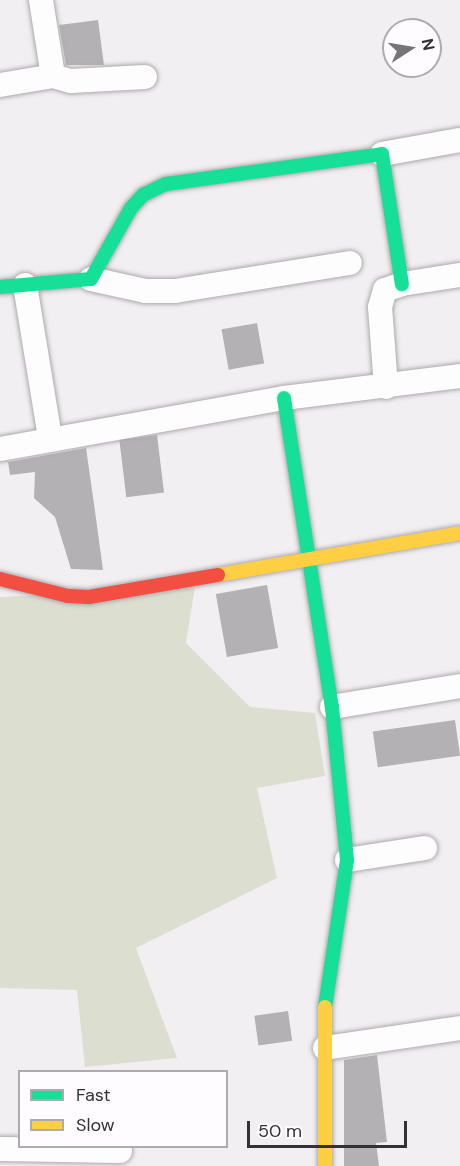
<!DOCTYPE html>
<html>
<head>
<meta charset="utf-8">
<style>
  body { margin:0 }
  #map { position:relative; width:460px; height:1166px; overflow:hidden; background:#f2eff2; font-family:"DM Sans",sans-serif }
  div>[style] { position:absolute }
  .green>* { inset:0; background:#dcdfd0 }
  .building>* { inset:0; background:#b3b1b3; transform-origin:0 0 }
  .roads { filter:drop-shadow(0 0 2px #adaaad) drop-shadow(0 0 2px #adaaad) }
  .street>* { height:24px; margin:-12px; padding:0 12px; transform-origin:12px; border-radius:12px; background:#fdfdfd }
  .fast>* { height:14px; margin:-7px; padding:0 7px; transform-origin:7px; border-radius:7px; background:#16e098 }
  .slow>* { height:14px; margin:-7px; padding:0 7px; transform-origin:7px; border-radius:7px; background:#ffcf43 }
  .jam>* { height:14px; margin:-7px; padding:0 7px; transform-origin:7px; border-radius:7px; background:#f24e42 }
  span { translate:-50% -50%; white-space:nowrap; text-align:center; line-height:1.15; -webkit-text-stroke:4.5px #fffcff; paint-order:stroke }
  .legend { position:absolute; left:18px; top:1070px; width:210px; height:78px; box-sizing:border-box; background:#fffcff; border:2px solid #adabad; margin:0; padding:8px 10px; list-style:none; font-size:18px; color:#333133 }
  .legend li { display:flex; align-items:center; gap:12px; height:30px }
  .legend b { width:30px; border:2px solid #adabad }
  .north { position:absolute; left:382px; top:18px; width:60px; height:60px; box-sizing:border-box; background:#fffcff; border:2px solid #adabad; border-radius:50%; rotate:78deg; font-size:16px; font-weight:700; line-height:24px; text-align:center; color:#333133 }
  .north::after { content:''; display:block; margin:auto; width:21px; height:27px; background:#767476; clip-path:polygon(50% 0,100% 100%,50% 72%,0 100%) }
  .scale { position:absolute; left:247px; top:1121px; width:160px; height:27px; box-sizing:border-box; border:3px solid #333133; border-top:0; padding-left:8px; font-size:18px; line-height:21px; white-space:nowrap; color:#333133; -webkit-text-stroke:4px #fffcff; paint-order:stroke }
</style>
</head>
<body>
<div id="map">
  <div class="green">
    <i style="clip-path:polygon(195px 587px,186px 643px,250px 707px,315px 713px,325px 776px,257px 788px,277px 878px,136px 948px,177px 1058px,85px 1067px,77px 990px,0 988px,0 597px)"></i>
  </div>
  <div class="building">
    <i style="clip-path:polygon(98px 20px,104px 65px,66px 65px,59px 25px)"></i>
    <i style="left:257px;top:323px;width:41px;height:36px;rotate:80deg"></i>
    <i style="left:157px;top:435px;width:58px;height:38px;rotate:83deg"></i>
    <i style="clip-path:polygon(86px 448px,95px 511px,103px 570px,71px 569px,55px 517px,34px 498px,35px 472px,10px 475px,8px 462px)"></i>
    <i style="left:267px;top:585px;width:64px;height:52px;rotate:80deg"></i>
    <i style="left:455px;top:720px;width:36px;height:83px;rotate:82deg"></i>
    <i style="left:288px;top:1011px;width:30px;height:34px;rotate:82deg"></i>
    <i style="clip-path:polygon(377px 1055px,387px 1142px,376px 1143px,379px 1166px,344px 1166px,344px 1060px)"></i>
  </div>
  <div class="roads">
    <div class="street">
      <i style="left:53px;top:76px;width:19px;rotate:16deg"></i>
      <i style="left:71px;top:81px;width:74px;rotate:-3.1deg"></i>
      <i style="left:0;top:85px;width:54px;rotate:-9.6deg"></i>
      <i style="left:53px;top:76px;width:77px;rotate:-99deg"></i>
      <i style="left:382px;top:154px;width:79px;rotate:-10.2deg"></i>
      <i style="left:91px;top:279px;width:56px;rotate:12.3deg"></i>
      <i style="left:146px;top:291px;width:29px"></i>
      <i style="left:175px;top:291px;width:177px;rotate:-9.1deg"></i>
      <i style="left:25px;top:285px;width:155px;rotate:80.7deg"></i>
      <i style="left:386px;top:387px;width:80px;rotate:-94.3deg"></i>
      <i style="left:380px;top:307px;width:18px;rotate:-74deg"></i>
      <i style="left:385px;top:290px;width:18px;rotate:-19deg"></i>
      <i style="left:402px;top:284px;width:59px;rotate:-8.8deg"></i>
      <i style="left:0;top:449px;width:289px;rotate:-10.2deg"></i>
      <i style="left:284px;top:398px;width:177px;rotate:-7.1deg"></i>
      <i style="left:332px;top:707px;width:130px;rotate:-9.3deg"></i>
      <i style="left:347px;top:860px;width:79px;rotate:-8.7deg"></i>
      <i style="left:325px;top:1048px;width:136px;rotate:-8.4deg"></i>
      <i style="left:0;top:1149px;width:120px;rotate:1deg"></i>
    </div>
    <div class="fast">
      <i style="left:0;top:287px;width:91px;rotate:-5deg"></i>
      <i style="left:91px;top:279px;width:81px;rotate:-60.6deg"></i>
      <i style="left:131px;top:208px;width:18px;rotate:-47deg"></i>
      <i style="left:143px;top:195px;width:25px;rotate:-26deg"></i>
      <i style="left:166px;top:184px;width:218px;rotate:-7.9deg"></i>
      <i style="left:382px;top:154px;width:132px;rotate:81.3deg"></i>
      <i style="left:284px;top:398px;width:313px;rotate:81.2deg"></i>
      <i style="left:332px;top:707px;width:154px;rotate:84.4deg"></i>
      <i style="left:347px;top:860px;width:149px;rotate:98.5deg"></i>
    </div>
    <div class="slow">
      <i style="left:218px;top:575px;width:246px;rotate:-9.8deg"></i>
      <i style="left:325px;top:1007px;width:159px;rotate:90deg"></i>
    </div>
    <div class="jam">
      <i style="left:0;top:579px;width:70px;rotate:14deg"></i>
      <i style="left:68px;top:596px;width:21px;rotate:3deg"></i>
      <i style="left:89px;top:597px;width:131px;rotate:-9.7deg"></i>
    </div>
  </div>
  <ul class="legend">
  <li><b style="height:8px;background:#16e098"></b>Fast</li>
  <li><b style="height:8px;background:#ffcf43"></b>Slow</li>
  </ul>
  <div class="north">N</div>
  <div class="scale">50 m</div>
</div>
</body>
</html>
